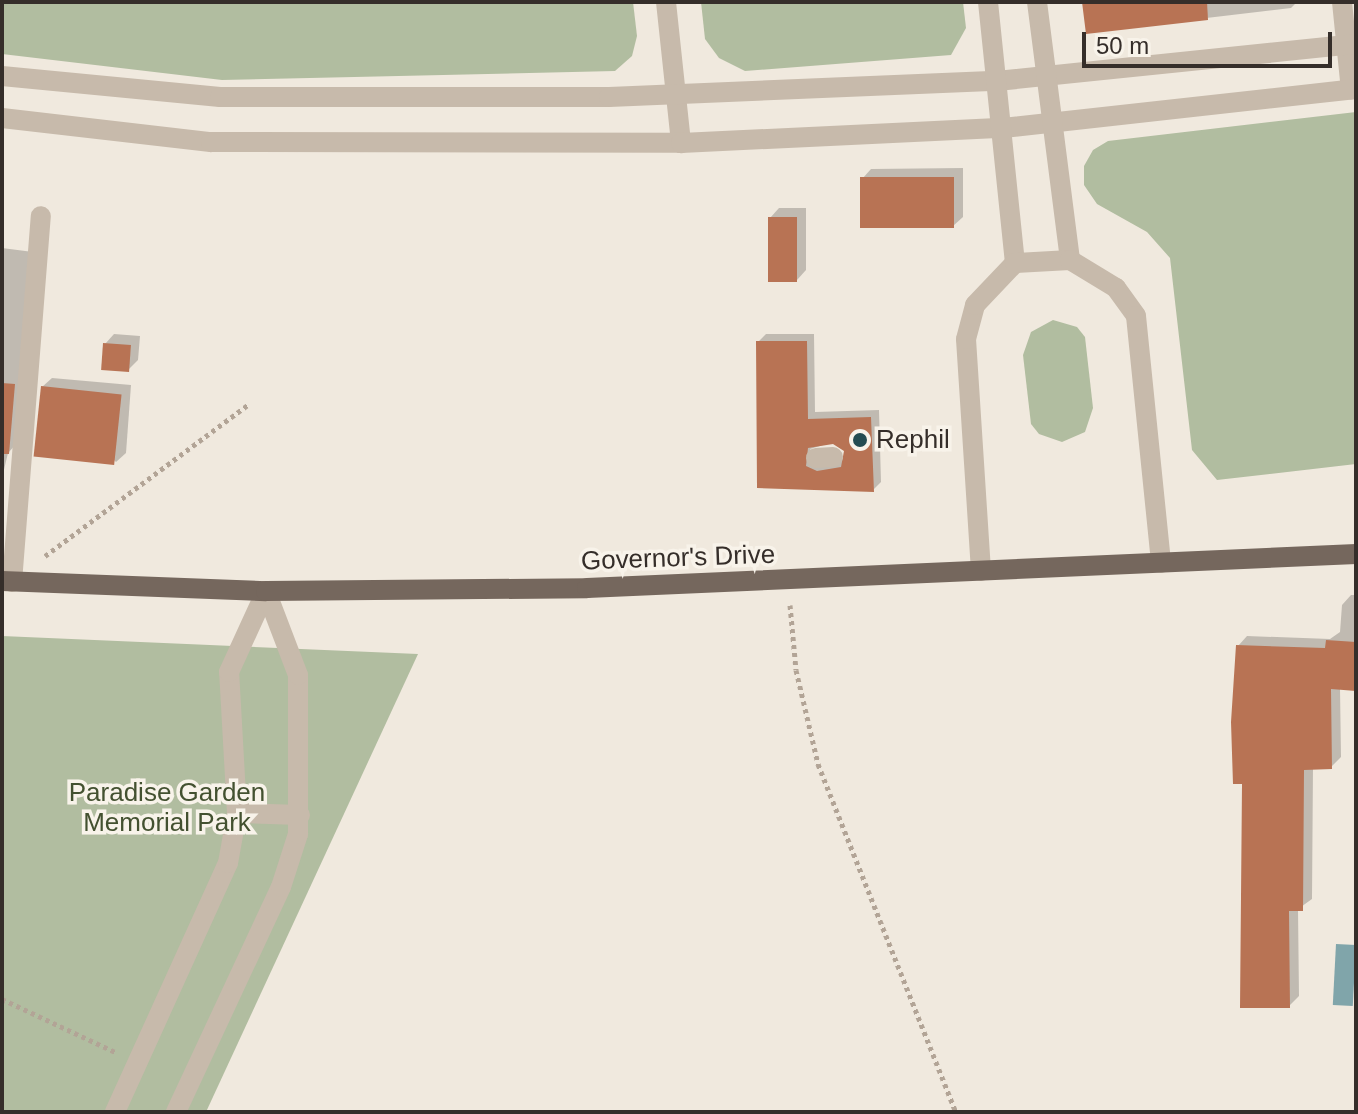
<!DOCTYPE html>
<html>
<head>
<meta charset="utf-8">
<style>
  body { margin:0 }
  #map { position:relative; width:1358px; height:1114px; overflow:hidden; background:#f0e9de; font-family:Helvetica,sans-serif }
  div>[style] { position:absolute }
  .green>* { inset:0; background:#b1bda0 }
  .water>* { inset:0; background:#80a5aa; transform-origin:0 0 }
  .shadow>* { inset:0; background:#0003 }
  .building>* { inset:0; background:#b87354; transform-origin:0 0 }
  .path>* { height:5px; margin-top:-2.5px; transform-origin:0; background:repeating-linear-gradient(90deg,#b2a496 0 4px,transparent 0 8px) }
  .service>* { height:20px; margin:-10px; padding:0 10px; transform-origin:10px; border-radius:10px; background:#c7baab }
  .minor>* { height:20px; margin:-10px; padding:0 10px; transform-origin:10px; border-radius:10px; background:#c7baab }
  .tertiary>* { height:20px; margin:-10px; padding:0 10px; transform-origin:10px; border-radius:10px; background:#c7baab }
  .primary>* { height:20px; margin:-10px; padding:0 10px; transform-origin:10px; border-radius:10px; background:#75675d }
  .dots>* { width:22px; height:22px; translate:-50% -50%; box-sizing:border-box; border:4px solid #f8f3ea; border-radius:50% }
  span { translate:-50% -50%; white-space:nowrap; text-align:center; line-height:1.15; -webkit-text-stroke:7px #f8f3ea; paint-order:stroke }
  .poi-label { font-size:26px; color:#352e2a }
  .left { translate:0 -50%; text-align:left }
  .street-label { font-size:26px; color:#352e2a }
  .park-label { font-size:26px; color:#435130 }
  .frame { position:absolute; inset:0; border:4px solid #352e2a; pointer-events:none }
  .scale { position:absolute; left:1082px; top:32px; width:250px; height:36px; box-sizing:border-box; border:4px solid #352e2a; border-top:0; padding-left:10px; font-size:24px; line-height:28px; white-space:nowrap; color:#352e2a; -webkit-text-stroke:6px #f8f3ea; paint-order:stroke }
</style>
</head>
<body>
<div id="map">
  <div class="green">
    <i style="clip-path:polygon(2px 2px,633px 2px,637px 36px,632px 56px,615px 71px,222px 80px,2px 54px)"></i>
    <i style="clip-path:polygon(701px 2px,963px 2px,966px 28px,951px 55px,745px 71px,719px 58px,705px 39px)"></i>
    <i style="clip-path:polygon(1356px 112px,1356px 464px,1217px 480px,1192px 450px,1170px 258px,1147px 232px,1097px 204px,1084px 185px,1084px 166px,1093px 150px,1108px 141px)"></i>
    <i style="clip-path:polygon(1053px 320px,1077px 327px,1085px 337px,1093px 408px,1085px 432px,1062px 442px,1039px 434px,1031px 424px,1023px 355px,1031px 332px)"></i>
    <i style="clip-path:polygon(2px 636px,418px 654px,206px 1112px,2px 1112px)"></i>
  </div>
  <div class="water">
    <i style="left:1336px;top:944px;width:20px;height:61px;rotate:3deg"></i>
  </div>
  <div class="shadow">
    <i style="clip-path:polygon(1084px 2px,1297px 2px,1291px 8px,1088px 32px)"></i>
    <i style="clip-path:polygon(963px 168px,963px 217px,953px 226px,862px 179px,871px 169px)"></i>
    <i style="clip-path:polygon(779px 208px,806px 208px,806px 270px,797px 280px,770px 218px)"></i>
    <i style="clip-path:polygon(2px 248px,33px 252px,18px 442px,8px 453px,2px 478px)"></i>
    <i style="clip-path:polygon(114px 334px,140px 336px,138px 360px,128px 370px,105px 344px)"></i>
    <i style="clip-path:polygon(evenodd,766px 334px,814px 334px,815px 412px,879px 410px,881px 482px,873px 490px,759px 486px,758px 342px,766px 334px,833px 442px,846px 449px,846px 458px,825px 464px,810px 449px,833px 442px)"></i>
    <i style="clip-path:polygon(52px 378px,131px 385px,126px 453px,116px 462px,42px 387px)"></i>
    <i style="clip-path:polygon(1351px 595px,1356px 595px,1356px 689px,1340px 688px,1341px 757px,1331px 767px,1313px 767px,1312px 899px,1298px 909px,1299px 996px,1289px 1006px,1244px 782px,1238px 646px,1247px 636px,1330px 639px,1340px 632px,1342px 605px)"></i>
  </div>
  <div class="building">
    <i style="clip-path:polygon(1082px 2px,1207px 2px,1208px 20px,1086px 34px)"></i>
    <i style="left:954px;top:177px;width:51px;height:94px;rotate:90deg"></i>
    <i style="left:768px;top:217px;width:29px;height:65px"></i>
    <i style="clip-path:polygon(evenodd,756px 341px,807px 341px,808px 419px,871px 417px,874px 492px,757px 488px,756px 341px,833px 444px,844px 451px,841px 467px,817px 471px,806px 466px,808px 448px,833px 444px)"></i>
    <i style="left:103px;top:343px;width:28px;height:27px;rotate:4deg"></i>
    <i style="clip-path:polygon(2px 383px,15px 384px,9px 454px,2px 454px)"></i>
    <i style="left:41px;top:386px;width:81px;height:71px;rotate:6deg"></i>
    <i style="clip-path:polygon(1326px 640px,1356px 642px,1356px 691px,1331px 689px,1332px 769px,1304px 770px,1303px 911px,1289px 911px,1290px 1008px,1240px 1008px,1242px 784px,1233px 784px,1231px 722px,1236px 645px,1325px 648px)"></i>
  </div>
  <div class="path">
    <i style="left:45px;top:556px;width:254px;rotate:-36.7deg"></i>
    <i style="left:790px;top:605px;width:65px;rotate:84.7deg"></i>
    <i style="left:796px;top:670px;width:97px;rotate:76.8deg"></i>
    <i style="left:818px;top:764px;width:374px;rotate:68.4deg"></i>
    <i style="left:2px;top:999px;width:125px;rotate:25.1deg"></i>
  </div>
  <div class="service">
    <i style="left:816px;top:458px;width:17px;rotate:-3deg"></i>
    <i style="left:12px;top:582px;width:367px;rotate:-85.5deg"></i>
    <i style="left:237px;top:813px;width:63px;rotate:1.8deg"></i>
  </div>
  <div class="minor">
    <i style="left:666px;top:2px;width:142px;rotate:83.9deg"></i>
    <i style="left:1342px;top:2px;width:88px;rotate:84.2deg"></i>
    <i style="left:2px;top:76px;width:219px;rotate:5.5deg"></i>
    <i style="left:220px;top:97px;width:389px"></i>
    <i style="left:609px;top:97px;width:388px;rotate:-2.4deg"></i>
    <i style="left:997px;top:81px;width:361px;rotate:-5.9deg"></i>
    <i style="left:2px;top:118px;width:210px;rotate:6.6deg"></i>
    <i style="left:211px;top:142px;width:470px;rotate:0.1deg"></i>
    <i style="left:681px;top:143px;width:322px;rotate:-2.7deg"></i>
    <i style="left:1003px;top:128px;width:355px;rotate:-6.3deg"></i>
    <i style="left:115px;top:1112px;width:273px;rotate:-65.6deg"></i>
    <i style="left:228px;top:863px;width:51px;rotate:-79.8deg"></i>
    <i style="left:237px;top:813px;width:141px;rotate:-93.2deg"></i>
    <i style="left:229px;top:672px;width:89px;rotate:-65.4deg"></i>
    <i style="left:176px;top:1112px;width:248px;rotate:-65deg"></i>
    <i style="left:281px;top:887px;width:56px;rotate:-72.2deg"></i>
    <i style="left:298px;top:834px;width:159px;rotate:-90deg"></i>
    <i style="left:298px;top:675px;width:90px;rotate:-110.9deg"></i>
  </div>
  <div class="tertiary">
    <i style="left:988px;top:2px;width:262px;rotate:84.1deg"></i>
    <i style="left:1037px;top:2px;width:260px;rotate:82.7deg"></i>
    <i style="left:981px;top:571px;width:232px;rotate:-93.7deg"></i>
    <i style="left:966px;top:339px;width:35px;rotate:-75deg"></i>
    <i style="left:975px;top:305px;width:58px;rotate:-46.4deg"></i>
    <i style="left:1015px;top:263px;width:55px;rotate:-3.1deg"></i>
    <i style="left:1070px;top:260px;width:54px;rotate:31.3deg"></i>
    <i style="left:1116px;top:288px;width:34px;rotate:54deg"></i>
    <i style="left:1136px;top:316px;width:248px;rotate:84.2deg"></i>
  </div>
  <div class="primary">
    <i style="left:2px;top:581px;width:264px;rotate:2.2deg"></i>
    <i style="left:266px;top:591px;width:321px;rotate:-0.5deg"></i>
    <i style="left:587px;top:588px;width:770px;rotate:-2.53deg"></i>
  </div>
  <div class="dots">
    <i style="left:860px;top:440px;background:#244c52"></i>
  </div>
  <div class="poi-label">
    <span class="left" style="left:876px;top:440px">Rephil</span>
  </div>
  <div class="street-label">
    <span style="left:678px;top:558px;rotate:-2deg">Governor's Drive</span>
  </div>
  <div class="park-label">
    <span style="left:167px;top:808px">Paradise Garden<br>Memorial Park</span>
  </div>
  <div class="frame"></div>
  <div class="scale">50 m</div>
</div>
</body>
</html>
